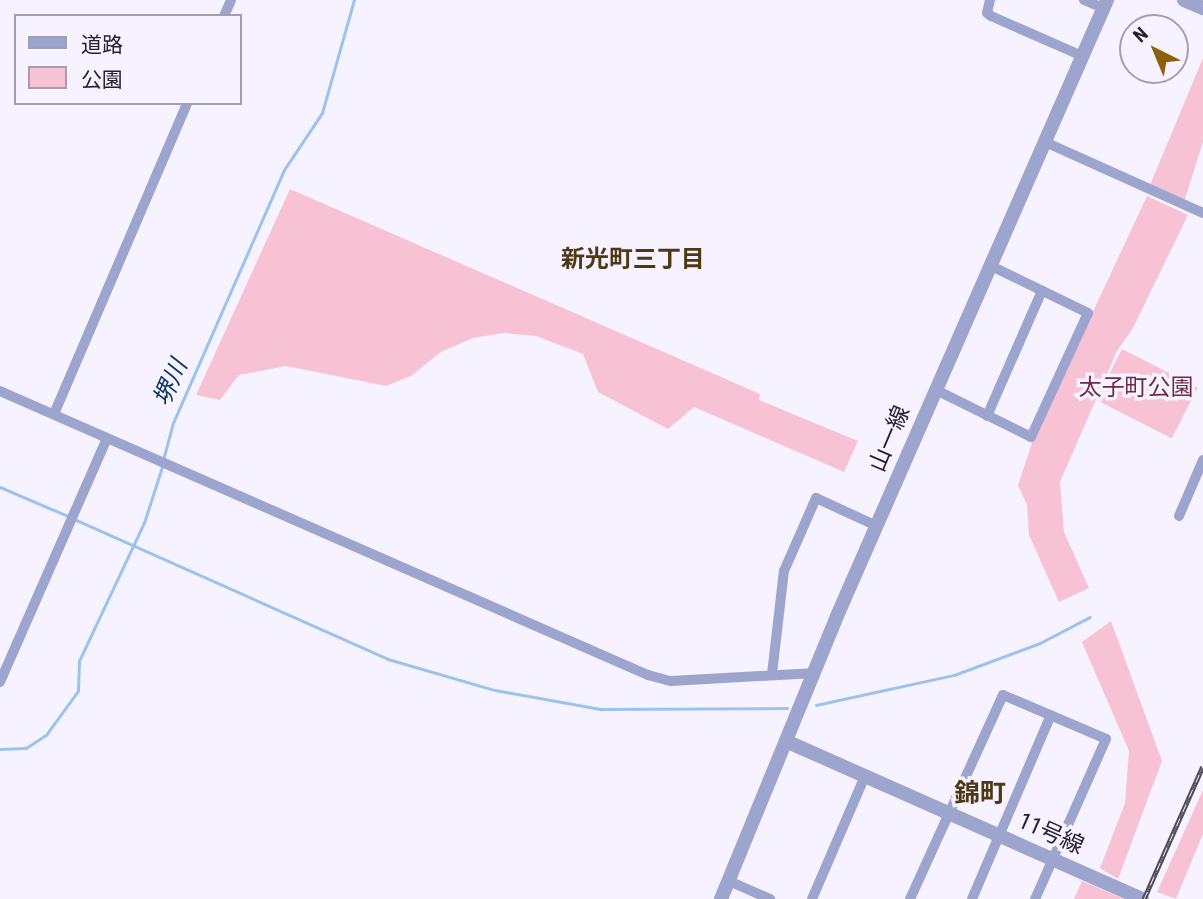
<!DOCTYPE html>
<html>
<head>
<meta charset="utf-8">
<style>
  body { margin:0 }
  #map { position:relative; width:1203px; height:899px; overflow:hidden; background:#f7f2ff; font-family:"Roboto Condensed","Noto Sans JP",sans-serif }
  div>[style] { position:absolute }
  .green>* { inset:0; background:#f7c3d4; transform-origin:0 0 }
  .stream>* { height:2.5px; margin:-1.25px; padding:0 1.25px; transform-origin:1.25px; border-radius:1.25px; background:#9bc3ee }
  .minor>* { height:10px; margin:-5px; padding:0 5px; transform-origin:5px; border-radius:5px; background:#9da5ce }
  .tertiary>* { height:14px; margin:-7px; padding:0 7px; transform-origin:7px; border-radius:7px; background:#9da5ce }
  .rail>* { height:5px; margin-top:-2.5px; transform-origin:0; background:repeating-linear-gradient(90deg,#f7f2ff 0 8px,#4e4a55 0 16px); box-sizing:border-box; border-block:2px solid #4e4a55 }
  span { translate:-50% -50%; white-space:nowrap; text-align:center; line-height:1.15; -webkit-text-stroke:7px #f7f2ff; paint-order:stroke }
  .park-label { font-size:23px; color:#6f2947 }
  .street-label { font-size:23px; color:#26222d }
  .neighbourhood-label { font-size:24px; color:#4f3915; font-weight:700 }
  .water-label { font-size:24px; color:#0c3860; font-style:italic }
  .quarter-label { font-size:26px; color:#4f3915; font-weight:700 }
  .legend { position:absolute; left:14px; top:14px; width:228px; height:91px; box-sizing:border-box; background:#f7f2ff; border:2px solid #a39fab; margin:0; padding:9px 12px; list-style:none; font-size:21px; color:#26222d }
  .legend li { display:flex; align-items:center; gap:14px; height:35px }
  .legend b { width:35px; border:2px solid #a39fab }
  .north { position:absolute; left:1119px; top:14px; width:70px; height:70px; box-sizing:border-box; background:#f7f2ff; border:2px solid #a39fab; border-radius:50%; rotate:317deg; font-size:19px; font-weight:700; line-height:28px; text-align:center; color:#26222d }
  .north::after { content:''; display:block; margin:auto; width:24px; height:32px; background:#8d6107; clip-path:polygon(50% 0,100% 100%,50% 72%,0 100%) }
</style>
</head>
<body>
<div id="map">
  <div class="green">
    <i style="clip-path:polygon(1203px 58px,1203px 142px,1185px 199px,1150px 185px)"></i>
    <i style="clip-path:polygon(290px 189px,760px 394px,759px 400px,858px 441px,844px 472px,694px 407px,668px 429px,598px 392px,583px 354px,536px 336px,504px 333px,473px 338px,441px 352px,411px 376px,386px 386px,286px 366px,239px 375px,220px 400px,196px 395px)"></i>
    <i style="clip-path:polygon(1147px 196px,1188px 215px,1133px 328px,1117px 351px,1060px 482px,1064px 532px,1089px 588px,1059px 602px,1029px 535px,1027px 505px,1018px 485px,1033px 440px)"></i>
    <i style="left:1122px;top:349px;width:85px;height:57px;rotate:27deg"></i>
    <i style="clip-path:polygon(1111px 621px,1162px 761px,1118px 879px,1100px 868px,1125px 803px,1129px 751px,1082px 642px)"></i>
    <i style="clip-path:polygon(1203px 790px,1203px 834px,1176px 899px,1157px 892px)"></i>
    <i style="clip-path:polygon(1082px 881px,1124px 899px,1074px 899px)"></i>
  </div>
  <div class="stream">
    <i style="left:163px;top:460px;width:38px;rotate:-75deg"></i>
    <i style="left:173px;top:423px;width:276px;rotate:-66.3deg"></i>
    <i style="left:284px;top:170px;width:69px;rotate:-56.3deg"></i>
    <i style="left:322px;top:113px;width:117px;rotate:-74.2deg"></i>
    <i style="left:0;top:487px;width:74px;rotate:23.1deg"></i>
    <i style="left:74px;top:519px;width:344px;rotate:24deg"></i>
    <i style="left:388px;top:659px;width:111px;rotate:16.2deg"></i>
    <i style="left:495px;top:690px;width:108px;rotate:10.2deg"></i>
    <i style="left:601px;top:709px;width:186px;rotate:-0.3deg"></i>
    <i style="left:816px;top:705px;width:141px;rotate:-12.3deg"></i>
    <i style="left:954px;top:675px;width:92px;rotate:-20.4deg"></i>
    <i style="left:1040px;top:643px;width:56px;rotate:-27.5deg"></i>
    <i style="left:0;top:749px;width:26px;rotate:-2deg"></i>
    <i style="left:26px;top:748px;width:24px;rotate:-33deg"></i>
    <i style="left:46px;top:735px;width:54px;rotate:-54deg"></i>
    <i style="left:78px;top:691px;width:30px;rotate:-88deg"></i>
    <i style="left:79px;top:661px;width:153px;rotate:-64.8deg"></i>
    <i style="left:144px;top:523px;width:59px;rotate:-72.2deg"></i>
  </div>
  <div class="minor">
    <i style="left:990px;top:0;width:13px;rotate:103deg"></i>
    <i style="left:987px;top:13px;width:5px;rotate:37deg"></i>
    <i style="left:991px;top:16px;width:99px;rotate:23.7deg"></i>
    <i style="left:1084px;top:0;width:21px;rotate:23deg"></i>
    <i style="left:224px;top:16px;width:17px;rotate:-66deg"></i>
    <i style="left:1045px;top:142px;width:173px;rotate:24.2deg"></i>
    <i style="left:936px;top:390px;width:106px;rotate:26.3deg"></i>
    <i style="left:1031px;top:437px;width:136px;rotate:-65.3deg"></i>
    <i style="left:1088px;top:313px;width:108px;rotate:-154.1deg"></i>
    <i style="left:0;top:391px;width:708px;rotate:23.67deg"></i>
    <i style="left:648px;top:675px;width:24px;rotate:15deg"></i>
    <i style="left:671px;top:681px;width:144px;rotate:-3.2deg"></i>
    <i style="left:54px;top:414px;width:338px;rotate:-66.8deg"></i>
    <i style="left:987px;top:416px;width:137px;rotate:-66.3deg"></i>
    <i style="left:1179px;top:516px;width:61px;rotate:-66.8deg"></i>
    <i style="left:772px;top:674px;width:104px;rotate:-83.4deg"></i>
    <i style="left:784px;top:571px;width:80px;rotate:-66.3deg"></i>
    <i style="left:816px;top:498px;width:67px;rotate:24.7deg"></i>
    <i style="left:0;top:682px;width:266px;rotate:-66.3deg"></i>
    <i style="left:729px;top:881px;width:45px;rotate:23.7deg"></i>
    <i style="left:812px;top:899px;width:134px;rotate:-66.7deg"></i>
    <i style="left:910px;top:899px;width:224px;rotate:-65.5deg"></i>
    <i style="left:1003px;top:695px;width:112px;rotate:23.1deg"></i>
    <i style="left:1106px;top:739px;width:175px;rotate:113.9deg"></i>
    <i style="left:972px;top:899px;width:200px;rotate:-66.8deg"></i>
  </div>
  <div class="tertiary">
    <i style="left:1184px;top:0;width:21px;rotate:23deg"></i>
    <i style="left:788px;top:742px;width:387px;rotate:23.9deg"></i>
    <i style="left:721px;top:899px;width:306px;rotate:-67.7deg"></i>
    <i style="left:837px;top:616px;width:673px;rotate:-66.33deg"></i>
  </div>
  <div class="rail">
    <i style="left:1144px;top:899px;width:145px;rotate:-66.1deg"></i>
  </div>
  <div class="park-label">
    <span style="left:1136px;top:388px">太子町公園</span>
  </div>
  <div class="street-label">
    <span style="left:890px;top:439px;rotate:-67deg">山一線</span>
    <span style="left:1051px;top:834px;rotate:24deg">11号線</span>
  </div>
  <div class="neighbourhood-label">
    <span style="left:633px;top:260px">新光町三丁目</span>
  </div>
  <div class="water-label">
    <span style="left:171px;top:383px;rotate:-66deg">堺川</span>
  </div>
  <div class="quarter-label">
    <span style="left:980px;top:794px">錦町</span>
  </div>
  <ul class="legend">
  <li><b style="height:9px;background:#9da5ce"></b>道路</li>
  <li><b style="height:19px;background:#f7c3d4"></b>公園</li>
  </ul>
  <div class="north">N</div>
</div>
</body>
</html>
